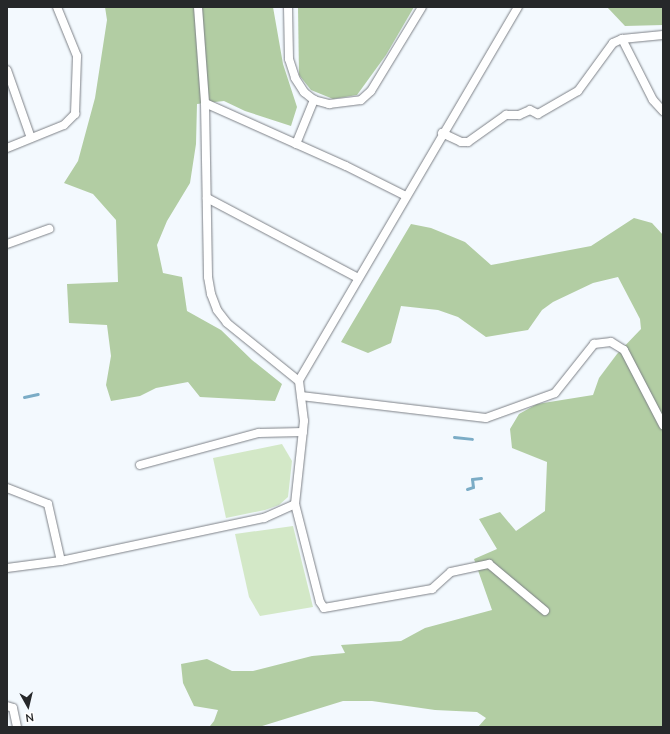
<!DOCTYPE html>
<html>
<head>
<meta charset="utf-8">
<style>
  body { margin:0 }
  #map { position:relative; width:670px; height:734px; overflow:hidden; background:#f3f9fe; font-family:Mulish,sans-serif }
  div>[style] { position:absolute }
  .green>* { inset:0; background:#d3e8c7 }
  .forest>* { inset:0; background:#b2cda3 }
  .stream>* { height:3px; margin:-1.5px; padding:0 1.5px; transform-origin:1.5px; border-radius:1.5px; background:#7bacc6 }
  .roads { filter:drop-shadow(0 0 1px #7d8187) drop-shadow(0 0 1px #7d8187) }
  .street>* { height:8px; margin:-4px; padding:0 4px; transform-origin:4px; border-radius:4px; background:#fff }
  span { translate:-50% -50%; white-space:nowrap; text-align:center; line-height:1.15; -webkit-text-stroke:3px #fff; paint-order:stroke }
  .frame { position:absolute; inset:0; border:8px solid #26282a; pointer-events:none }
  .north { position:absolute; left:8px; top:686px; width:40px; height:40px; -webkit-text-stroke:3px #fff; paint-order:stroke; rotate:172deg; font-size:11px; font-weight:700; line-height:16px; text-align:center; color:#26282a }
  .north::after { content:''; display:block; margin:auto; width:14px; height:18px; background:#26282a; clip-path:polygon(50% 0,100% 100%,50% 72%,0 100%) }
</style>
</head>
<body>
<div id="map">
  <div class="green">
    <i style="clip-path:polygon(282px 444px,292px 461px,288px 497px,279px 505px,265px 510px,226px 518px,213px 458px)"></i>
    <i style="clip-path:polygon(293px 526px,313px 607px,260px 616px,249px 597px,235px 534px)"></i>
  </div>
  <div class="forest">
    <i style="clip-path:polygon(105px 7px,273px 7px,283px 64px,297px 107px,291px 126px,245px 111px,224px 101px,197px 104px,196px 144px,190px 183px,167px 221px,157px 245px,163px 273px,182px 277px,187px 311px,221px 330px,252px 360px,282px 384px,275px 401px,200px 397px,188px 382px,156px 388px,140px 396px,111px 401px,106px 385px,111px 356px,107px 325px,69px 323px,67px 284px,118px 282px,116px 220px,93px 194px,64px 183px,78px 161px,95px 98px,107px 20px)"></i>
    <i style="clip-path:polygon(298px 7px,414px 7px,386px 55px,357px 95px,333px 99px,311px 90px,299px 75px)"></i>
    <i style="clip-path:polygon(607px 7px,663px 7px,663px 25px,625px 26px)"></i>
    <i style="clip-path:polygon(634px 218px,652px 223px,663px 235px,663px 727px,478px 727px,486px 718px,477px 712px,435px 710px,372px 701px,343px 701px,259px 727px,204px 727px,210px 726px,214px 721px,218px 710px,194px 706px,183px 683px,181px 664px,207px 659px,232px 671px,253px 671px,312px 656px,345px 653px,341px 645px,401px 641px,425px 628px,492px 610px,474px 559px,497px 549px,479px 519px,500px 512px,516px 531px,545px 511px,547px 462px,512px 448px,510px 429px,519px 414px,537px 404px,593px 395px,599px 378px,617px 354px,641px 329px,640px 319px,618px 277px,593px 283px,553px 302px,542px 310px,528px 330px,486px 337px,458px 317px,438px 310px,401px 306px,391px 343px,368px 353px,341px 342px,411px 224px,431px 228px,465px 242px,491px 265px,591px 246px)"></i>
  </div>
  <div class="stream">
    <i style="left:24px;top:397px;width:14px;rotate:-12deg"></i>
    <i style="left:454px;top:437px;width:18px;rotate:6deg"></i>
    <i style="left:467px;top:489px;width:6px;rotate:-18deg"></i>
    <i style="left:473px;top:487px;width:8px;rotate:-97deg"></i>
    <i style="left:472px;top:479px;width:9px;rotate:-6deg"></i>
  </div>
  <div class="roads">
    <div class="street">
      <i style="left:198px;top:7px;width:96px;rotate:85.8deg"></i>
      <i style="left:205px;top:103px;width:174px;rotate:89deg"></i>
      <i style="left:208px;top:277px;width:17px;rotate:80deg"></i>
      <i style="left:211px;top:294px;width:17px;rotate:69deg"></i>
      <i style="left:217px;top:310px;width:16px;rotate:52deg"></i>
      <i style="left:227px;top:323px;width:92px;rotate:38.9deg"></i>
      <i style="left:288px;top:7px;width:52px;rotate:88.9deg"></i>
      <i style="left:289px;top:59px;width:20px;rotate:72deg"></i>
      <i style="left:295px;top:78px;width:17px;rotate:57deg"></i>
      <i style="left:304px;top:92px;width:13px;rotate:39deg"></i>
      <i style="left:314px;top:100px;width:16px;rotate:15deg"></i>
      <i style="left:329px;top:104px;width:32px;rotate:-7deg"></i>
      <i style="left:361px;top:100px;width:13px;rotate:-42deg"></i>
      <i style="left:371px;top:91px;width:98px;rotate:-58.7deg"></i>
      <i style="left:518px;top:7px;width:433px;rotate:120.4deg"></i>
      <i style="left:299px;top:381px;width:40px;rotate:82.9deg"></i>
      <i style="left:304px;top:421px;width:83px;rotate:96.2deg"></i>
      <i style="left:295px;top:504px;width:101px;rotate:75.7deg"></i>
      <i style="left:320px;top:602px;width:7px;rotate:56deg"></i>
      <i style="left:324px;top:608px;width:110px;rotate:-10deg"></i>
      <i style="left:432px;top:589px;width:25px;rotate:-42deg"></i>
      <i style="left:451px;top:572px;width:39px;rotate:-12deg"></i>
      <i style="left:489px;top:564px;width:73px;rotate:40deg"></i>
      <i style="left:622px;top:39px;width:68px;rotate:63.1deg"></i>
      <i style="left:653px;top:100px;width:15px;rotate:48deg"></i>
      <i style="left:7px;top:70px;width:72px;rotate:70.6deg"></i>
      <i style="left:205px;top:103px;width:154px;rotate:24.1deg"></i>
      <i style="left:346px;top:166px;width:67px;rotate:26.6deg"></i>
      <i style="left:442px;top:133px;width:21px;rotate:25deg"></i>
      <i style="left:461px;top:142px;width:7px"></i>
      <i style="left:468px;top:142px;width:47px;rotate:-35.4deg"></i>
      <i style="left:506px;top:115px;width:13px"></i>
      <i style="left:519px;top:115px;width:12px;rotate:-24deg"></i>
      <i style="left:530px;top:110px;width:9px;rotate:27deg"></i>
      <i style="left:538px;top:114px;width:46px;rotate:-29.9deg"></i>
      <i style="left:578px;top:91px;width:59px;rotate:-53.9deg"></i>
      <i style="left:613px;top:43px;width:10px;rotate:-24deg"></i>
      <i style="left:622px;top:39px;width:41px;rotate:-5.6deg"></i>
      <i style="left:296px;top:144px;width:48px;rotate:-67.8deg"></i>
      <i style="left:7px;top:148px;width:61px;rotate:-22deg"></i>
      <i style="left:64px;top:125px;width:16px;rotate:-45deg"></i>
      <i style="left:75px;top:114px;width:58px;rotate:-88deg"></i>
      <i style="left:77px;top:56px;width:53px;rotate:-112.2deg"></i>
      <i style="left:207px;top:198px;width:171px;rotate:27.9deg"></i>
      <i style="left:7px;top:244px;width:45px;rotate:-19.7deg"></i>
      <i style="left:301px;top:396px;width:186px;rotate:6.8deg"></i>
      <i style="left:486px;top:418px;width:73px;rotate:-19.9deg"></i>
      <i style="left:555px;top:393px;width:63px;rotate:-51.5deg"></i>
      <i style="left:594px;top:344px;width:17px;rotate:-7deg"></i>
      <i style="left:611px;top:342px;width:15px;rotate:32deg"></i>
      <i style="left:624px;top:350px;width:85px;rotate:62.5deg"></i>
      <i style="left:140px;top:465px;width:123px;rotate:-15.1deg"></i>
      <i style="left:259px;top:433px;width:44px;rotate:-1.3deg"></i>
      <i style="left:7px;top:488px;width:44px;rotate:21.3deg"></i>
      <i style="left:48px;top:504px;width:58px;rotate:77.2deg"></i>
      <i style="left:7px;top:568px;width:54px;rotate:-7.4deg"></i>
      <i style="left:61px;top:561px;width:208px;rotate:-12deg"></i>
      <i style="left:264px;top:518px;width:34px;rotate:-24deg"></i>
      <i style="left:7px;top:706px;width:6px;rotate:18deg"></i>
      <i style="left:13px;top:708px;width:19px;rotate:78deg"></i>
    </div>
  </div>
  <div class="frame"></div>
  <div class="north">N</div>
</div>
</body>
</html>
